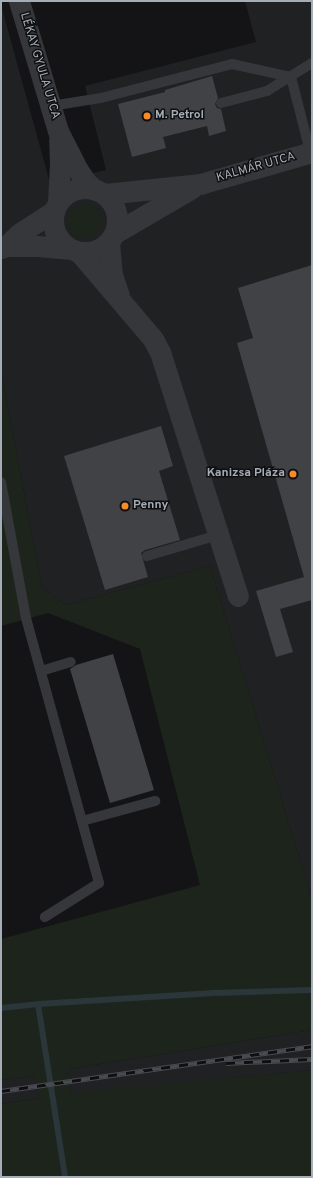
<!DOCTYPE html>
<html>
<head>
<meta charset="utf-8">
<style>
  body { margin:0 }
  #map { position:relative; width:313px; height:1178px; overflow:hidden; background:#141416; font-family:Overpass,sans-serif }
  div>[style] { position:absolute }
  .built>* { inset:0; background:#202123 }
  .green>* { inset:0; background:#1c241c }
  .round { border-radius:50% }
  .stream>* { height:6px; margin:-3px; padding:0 3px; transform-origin:3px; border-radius:3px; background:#2a363a }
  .building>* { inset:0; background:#404246 }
  .service>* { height:10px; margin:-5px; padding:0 5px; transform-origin:5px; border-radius:5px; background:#35373b }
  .minor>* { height:21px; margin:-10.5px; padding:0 10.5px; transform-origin:10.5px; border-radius:10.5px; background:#35373b }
  .minor>.ring { margin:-10.5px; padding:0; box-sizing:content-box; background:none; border:21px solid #35373b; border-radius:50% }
  .rail>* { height:4.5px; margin-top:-2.25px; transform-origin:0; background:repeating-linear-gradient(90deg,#0f0f11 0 9px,#484b50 0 18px); box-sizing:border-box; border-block:1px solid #484b50 }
  .dots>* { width:11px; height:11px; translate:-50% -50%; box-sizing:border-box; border:2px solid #0f0f11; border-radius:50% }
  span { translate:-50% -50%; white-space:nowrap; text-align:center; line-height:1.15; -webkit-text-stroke:3px #0f0f11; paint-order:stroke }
  .street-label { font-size:12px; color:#a5aeb7 }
  .poi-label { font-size:12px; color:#a5aeb7; font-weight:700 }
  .left { translate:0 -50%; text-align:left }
  .right { translate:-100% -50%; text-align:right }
  .frame { position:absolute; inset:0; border:2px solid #a5aeb7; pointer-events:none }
</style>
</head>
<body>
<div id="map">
  <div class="built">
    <i style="clip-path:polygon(245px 1px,312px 1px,312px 899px,210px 566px,66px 605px,42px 588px,1px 371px,1px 5px,50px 183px,106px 170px,85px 86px,256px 42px)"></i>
    <i style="clip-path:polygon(312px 1030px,312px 1070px,71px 1094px,68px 1069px)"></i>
    <i style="clip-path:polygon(35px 1076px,39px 1098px,1px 1104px,1px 1080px)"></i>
  </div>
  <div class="green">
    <i class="round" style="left:67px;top:204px;width:34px;height:34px"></i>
    <i style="clip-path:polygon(1px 371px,42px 588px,66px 605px,210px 566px,312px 899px,312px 1030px,68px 1069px,71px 1093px,312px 1070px,312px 1177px,1px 1177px,1px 1104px,39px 1098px,35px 1076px,1px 1080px,1px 939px,200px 885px,140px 649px,48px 613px,1px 626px)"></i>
  </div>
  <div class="stream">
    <i style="left:38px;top:1004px;width:175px;rotate:81.1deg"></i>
    <i style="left:1px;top:1008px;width:37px;rotate:-6deg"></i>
    <i style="left:38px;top:1004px;width:176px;rotate:-3.6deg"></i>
    <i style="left:214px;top:993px;width:98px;rotate:-1.8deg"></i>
  </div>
  <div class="building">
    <i style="clip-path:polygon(212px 76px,218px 98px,215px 104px,217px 108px,221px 109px,226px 131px,209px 136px,207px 126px,163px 137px,166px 148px,132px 157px,118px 104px,165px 92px,165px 90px)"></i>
    <i style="clip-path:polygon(312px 265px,312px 600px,280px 609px,293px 652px,276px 657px,256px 591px,304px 577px,237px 343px,253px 338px,238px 288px)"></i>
    <i style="clip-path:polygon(161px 426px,173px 466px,159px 471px,180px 540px,145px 550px,141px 553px,148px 577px,105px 590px,64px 456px)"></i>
    <i style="clip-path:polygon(113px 654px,154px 790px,110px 803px,70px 669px,76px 665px)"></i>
  </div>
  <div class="service">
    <i style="left:291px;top:77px;width:81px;rotate:75.6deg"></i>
    <i style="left:221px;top:103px;width:48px;rotate:-14.6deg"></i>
    <i style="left:267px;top:91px;width:53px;rotate:-31.9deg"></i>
    <i style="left:51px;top:106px;width:51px;rotate:-9.1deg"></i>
    <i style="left:101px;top:98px;width:135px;rotate:-14.5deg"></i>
    <i style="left:232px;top:64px;width:60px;rotate:12.4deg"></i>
    <i style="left:1px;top:482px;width:138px;rotate:79.6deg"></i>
    <i style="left:26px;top:618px;width:275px;rotate:74.6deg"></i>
    <i style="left:99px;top:883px;width:64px;rotate:147.8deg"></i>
    <i style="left:147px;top:556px;width:74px;rotate:-16.5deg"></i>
    <i style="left:41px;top:671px;width:31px;rotate:-17deg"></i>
    <i style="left:82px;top:821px;width:76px;rotate:-15.3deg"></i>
  </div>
  <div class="minor">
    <i style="left:19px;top:1px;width:136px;rotate:73.3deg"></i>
    <i style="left:58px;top:131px;width:44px;rotate:62.9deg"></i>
    <i style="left:78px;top:170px;width:14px;rotate:56deg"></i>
    <i style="left:86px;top:182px;width:12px;rotate:42deg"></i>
    <i class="ring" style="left:53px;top:188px;width:43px;height:43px"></i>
    <i style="left:105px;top:194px;width:96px;rotate:-6deg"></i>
    <i style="left:200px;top:184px;width:116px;rotate:-15.9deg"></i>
    <i style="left:58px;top:202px;width:38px;rotate:-87deg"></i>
    <i style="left:60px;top:164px;width:24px;rotate:-92deg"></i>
    <i style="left:115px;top:233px;width:89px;rotate:-30.3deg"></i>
    <i style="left:109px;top:242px;width:33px;rotate:85deg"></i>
    <i style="left:112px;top:275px;width:21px;rotate:71deg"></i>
    <i style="left:6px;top:246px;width:19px;rotate:-43deg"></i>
    <i style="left:20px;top:233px;width:40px;rotate:-32.9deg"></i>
    <i style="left:1px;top:248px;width:5px;rotate:-22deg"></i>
    <i style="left:6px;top:246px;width:31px"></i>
    <i style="left:37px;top:246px;width:32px;rotate:5deg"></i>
    <i style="left:79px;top:252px;width:114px;rotate:49.6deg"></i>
    <i style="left:153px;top:339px;width:15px;rotate:62deg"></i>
    <i style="left:160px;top:352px;width:256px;rotate:72.3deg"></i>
  </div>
  <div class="rail">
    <i style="left:226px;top:1063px;width:86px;rotate:-2.7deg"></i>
    <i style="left:1px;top:1091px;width:314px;rotate:-8.2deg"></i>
  </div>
  <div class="dots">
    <i style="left:147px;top:116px;background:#fa8928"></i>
    <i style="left:293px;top:474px;background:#fa8928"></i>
    <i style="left:125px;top:506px;background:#fa8928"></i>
  </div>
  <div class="street-label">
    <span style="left:39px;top:66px;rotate:73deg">LÉKAY GYULA UTCA</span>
    <span style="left:256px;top:168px;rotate:-16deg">KALMÁR UTCA</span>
  </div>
  <div class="poi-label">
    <span class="left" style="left:155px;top:116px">M. Petrol</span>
    <span class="right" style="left:285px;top:474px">Kanizsa Pláza</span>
    <span class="left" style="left:133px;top:506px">Penny</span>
  </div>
  <div class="frame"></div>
</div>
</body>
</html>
